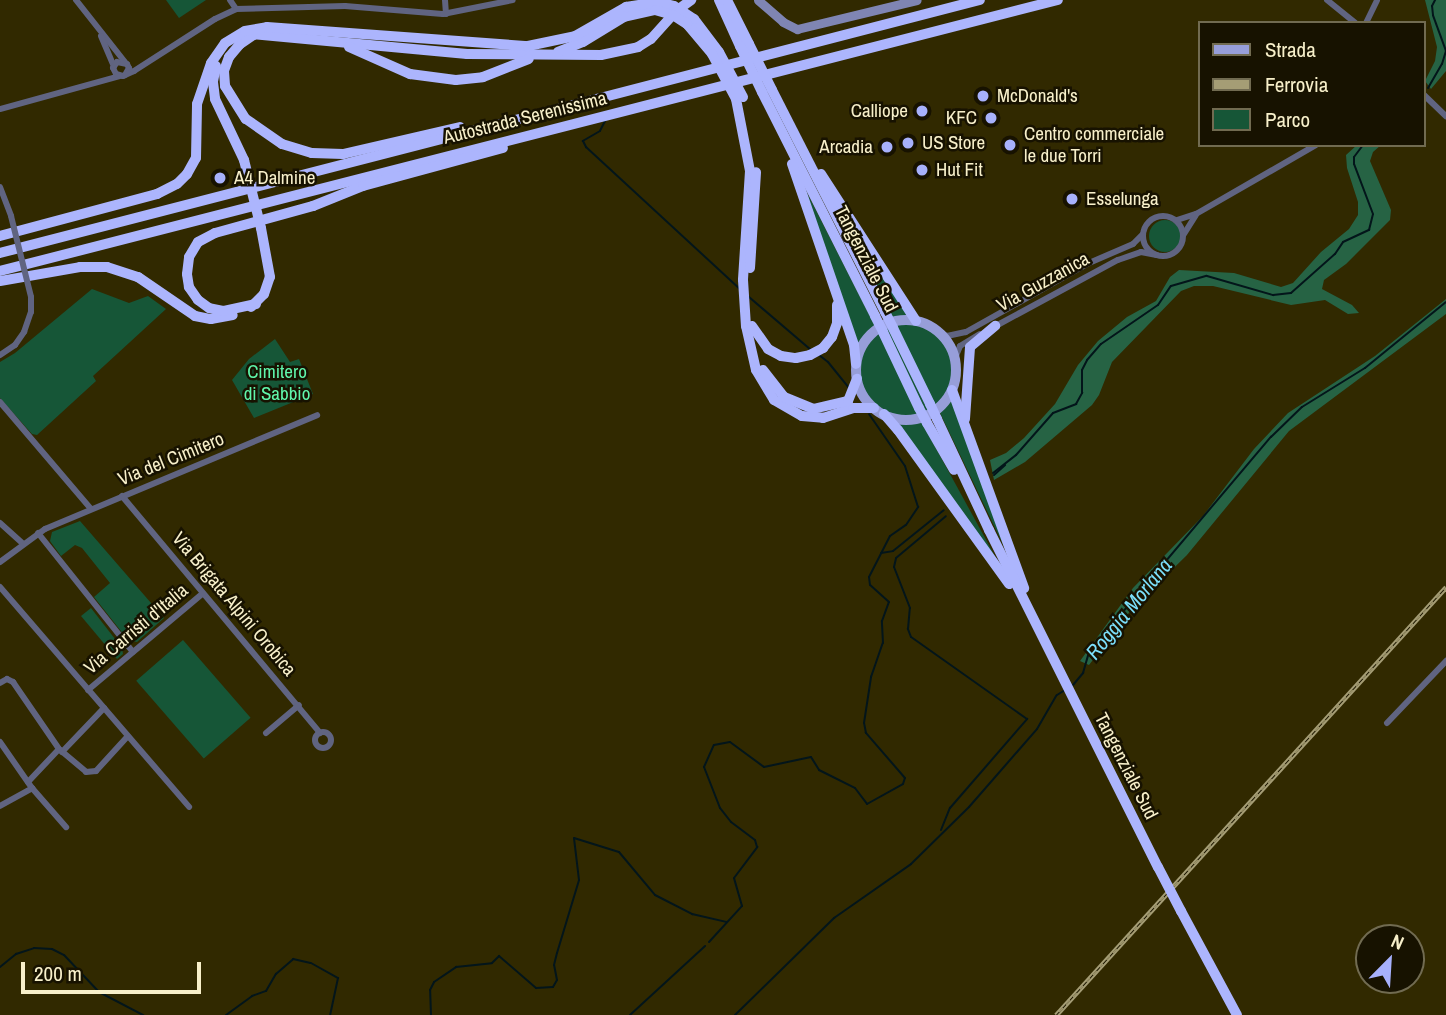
<!DOCTYPE html>
<html>
<head>
<meta charset="utf-8">
<style>
  body { margin:0 }
  #map { position:relative; width:1446px; height:1015px; overflow:hidden; background:#312900; font-family:"Archivo Narrow",sans-serif }
  div>[style] { position:absolute }
  .green>* { inset:0; background:#165637; transform-origin:0 0 }
  .round { border-radius:50% }
  .forest>* { inset:0; background:#266344 }
  .stream>* { height:2px; margin:-1px; padding:0 1px; transform-origin:1px; border-radius:1px; background:#03151a }
  .street>* { height:6px; margin:-3px; padding:0 3px; transform-origin:3px; border-radius:3px; background:#606481 }
  .street>.ring { margin:-3px; padding:0; box-sizing:content-box; background:none; border:6px solid #606481; border-radius:50% }
  .secondary>* { height:9px; margin:-4.5px; padding:0 4.5px; transform-origin:4.5px; border-radius:4.5px; background:#7f85b3 }
  .primary>* { height:10px; margin:-5px; padding:0 5px; transform-origin:5px; border-radius:5px; background:#979ed9 }
  .primary>.ring { margin:-5px; padding:0; box-sizing:content-box; background:none; border:10px solid #979ed9; border-radius:50% }
  .highway>* { height:10px; margin:-5px; padding:0 5px; transform-origin:5px; border-radius:5px; background:#acb5fd }
  .rail>* { height:4.5px; margin-top:-2.25px; transform-origin:0; background:repeating-linear-gradient(90deg,#171200 0 5px,#a59d75 0 10px); box-sizing:border-box; border-block:2px solid #a59d75 }
  .street-bridge>* { height:6px; margin:-3px; padding:0 3px; transform-origin:3px; border-radius:3px; background:#606481 }
  .highway-bridge>* { height:10px; margin:-5px; padding:0 5px; transform-origin:5px; border-radius:5px; background:#acb5fd }
  .dots>* { width:19px; height:19px; translate:-50% -50%; box-sizing:border-box; border:4px solid #171200; border-radius:50% }
  span { translate:-50% -50%; white-space:nowrap; text-align:center; line-height:1.15; -webkit-text-stroke:5px #171200; paint-order:stroke }
  .poi-label { font-size:19px; color:#f8f0ca }
  .left { translate:0 -50%; text-align:left }
  .right { translate:-100% -50%; text-align:right }
  .street-label { font-size:19px; color:#f8f0ca }
  .park-label { font-size:19px; color:#60f6ab }
  .water-label { font-size:21px; color:#7cdffa; font-style:italic }
  .legend { position:absolute; left:1198px; top:21px; width:228px; height:126px; box-sizing:border-box; background:#171200; border:2px solid #716b51; margin:0; padding:9px 12px; list-style:none; font-size:21px; color:#f8f0ca }
  .legend li { display:flex; align-items:center; gap:14px; height:35px }
  .legend b { width:35px; border:2px solid #716b51 }
  .north { position:absolute; left:1355px; top:924px; width:70px; height:70px; box-sizing:border-box; background:#171200; border:2px solid #716b51; border-radius:50%; rotate:24deg; font-size:19px; font-weight:700; line-height:28px; text-align:center; color:#f8f0ca }
  .north::after { content:''; display:block; margin:auto; width:24px; height:32px; background:#a7b1fc; clip-path:polygon(50% 0,100% 100%,50% 72%,0 100%) }
  .scale { position:absolute; left:21px; top:962px; width:180px; height:32px; box-sizing:border-box; border:4px solid #f8f0ca; border-top:0; padding-left:9px; font-size:21px; line-height:24px; white-space:nowrap; color:#f8f0ca; -webkit-text-stroke:5px #171200; paint-order:stroke }
</style>
</head>
<body>
<div id="map">
  <div class="green">
    <i style="clip-path:polygon(166px 0,206px 0,179px 18px)"></i>
    <i style="clip-path:polygon(807px 156px,912px 318px,892px 320px)"></i>
    <i style="clip-path:polygon(802px 183px,875px 326px,867px 333px,857px 351px)"></i>
    <i class="round" style="left:1149px;top:220px;width:32px;height:32px"></i>
    <i style="clip-path:polygon(92px 289px,129px 303px,148px 296px,166px 309px,93px 376px,96px 381px,37px 435px,32px 434px,0 398px,0 362px,15px 353px)"></i>
    <i class="round" style="left:860px;top:324px;width:92px;height:92px"></i>
    <i style="clip-path:polygon(275px 339px,290px 362px,299px 359px,313px 394px,254px 418px,232px 380px,249px 359px)"></i>
    <i style="clip-path:polygon(952px 399px,1011px 561px,939px 411px)"></i>
    <i style="clip-path:polygon(890px 418px,921px 421px,1002px 569px)"></i>
    <i style="clip-path:polygon(80px 521px,164px 618px,137px 642px,128px 640px,94px 597px,110px 583px,82px 548px,75px 545px,61px 556px,50px 541px,52px 532px)"></i>
    <i style="clip-path:polygon(91px 608px,122px 648px,123px 654px,117px 659px,81px 616px)"></i>
    <i style="left:183px;top:640px;width:103px;height:62px;rotate:49deg"></i>
  </div>
  <div class="forest">
    <i style="clip-path:polygon(1425px 0,1446px 0,1446px 71px,1431px 89px,1425px 81px,1435px 61px,1437px 47px)"></i>
    <i style="clip-path:polygon(1357px 145px,1381px 145px,1373px 152px,1370px 161px,1391px 210px,1390px 220px,1346px 264px,1324px 280px,1322px 289px,1352px 305px,1359px 313px,1348px 314px,1325px 300px,1291px 305px,1213px 286px,1194px 286px,1181px 291px,1112px 362px,1099px 395px,1092px 405px,1025px 462px,994px 480px,990px 460px,1006px 453px,1024px 438px,1055px 404px,1078px 365px,1098px 341px,1127px 317px,1156px 301px,1170px 277px,1179px 270px,1234px 273px,1281px 287px,1293px 283px,1321px 252px,1349px 229px,1358px 215px,1358px 202px,1347px 168px,1346px 155px)"></i>
    <i style="clip-path:polygon(1446px 299px,1446px 314px,1289px 431px,1187px 555px,1131px 610px,1089px 665px,1080px 661px,1133px 588px,1203px 516px,1254px 449px,1288px 413px,1375px 356px)"></i>
  </div>
  <div class="stream">
    <i style="left:1428px;top:88px;width:28px;rotate:-60deg"></i>
    <i style="left:1442px;top:64px;width:14px;rotate:-73deg"></i>
    <i style="left:1446px;top:51px;width:38px;rotate:-110deg"></i>
    <i style="left:1433px;top:15px;width:9px;rotate:-96deg"></i>
    <i style="left:1432px;top:6px;width:7px;rotate:-63deg"></i>
    <i style="left:605px;top:121px;width:11px;rotate:117deg"></i>
    <i style="left:600px;top:131px;width:20px;rotate:150deg"></i>
    <i style="left:583px;top:141px;width:7px;rotate:63deg"></i>
    <i style="left:586px;top:147px;width:209px;rotate:42.7deg"></i>
    <i style="left:749px;top:297px;width:82px;rotate:40.5deg"></i>
    <i style="left:819px;top:355px;width:11px;rotate:38deg"></i>
    <i style="left:828px;top:362px;width:32px;rotate:51deg"></i>
    <i style="left:993px;top:473px;width:29px;rotate:-38deg"></i>
    <i style="left:1016px;top:455px;width:56px;rotate:-48.6deg"></i>
    <i style="left:1053px;top:413px;width:25px;rotate:-21deg"></i>
    <i style="left:1076px;top:404px;width:13px;rotate:-61deg"></i>
    <i style="left:1082px;top:393px;width:23px;rotate:-90deg"></i>
    <i style="left:1082px;top:370px;width:11px;rotate:-63deg"></i>
    <i style="left:1087px;top:360px;width:21px;rotate:-49deg"></i>
    <i style="left:1101px;top:344px;width:69px;rotate:-34.4deg"></i>
    <i style="left:1158px;top:305px;width:23px;rotate:-56deg"></i>
    <i style="left:1171px;top:286px;width:37px;rotate:-16deg"></i>
    <i style="left:1207px;top:276px;width:69px;rotate:16.1deg"></i>
    <i style="left:1273px;top:295px;width:18px;rotate:-6deg"></i>
    <i style="left:1291px;top:293px;width:59px;rotate:-41.6deg"></i>
    <i style="left:1335px;top:254px;width:14px;rotate:-56deg"></i>
    <i style="left:1343px;top:242px;width:29px;rotate:-25deg"></i>
    <i style="left:1369px;top:230px;width:16px;rotate:-76deg"></i>
    <i style="left:1373px;top:214px;width:53px;rotate:-110.8deg"></i>
    <i style="left:1354px;top:164px;width:7px;rotate:-90deg"></i>
    <i style="left:1354px;top:157px;width:15px;rotate:-53deg"></i>
    <i style="left:994px;top:475px;width:15px;rotate:-42deg"></i>
    <i style="left:881px;top:553px;width:12px;rotate:-9deg"></i>
    <i style="left:893px;top:551px;width:65px;rotate:-38.8deg"></i>
    <i style="left:1073px;top:685px;width:16px;rotate:-50deg"></i>
    <i style="left:1083px;top:673px;width:22px;rotate:-74deg"></i>
    <i style="left:1089px;top:652px;width:282px;rotate:-49.8deg"></i>
    <i style="left:1271px;top:437px;width:43px;rotate:-44.1deg"></i>
    <i style="left:1302px;top:407px;width:74px;rotate:-31.8deg"></i>
    <i style="left:1365px;top:368px;width:104px;rotate:-39.2deg"></i>
    <i style="left:941px;top:830px;width:24px;rotate:-68deg"></i>
    <i style="left:950px;top:808px;width:118px;rotate:-49.1deg"></i>
    <i style="left:1027px;top:719px;width:142px;rotate:-144.7deg"></i>
    <i style="left:911px;top:637px;width:9px;rotate:-111deg"></i>
    <i style="left:908px;top:629px;width:21px;rotate:-85deg"></i>
    <i style="left:910px;top:608px;width:44px;rotate:-111.3deg"></i>
    <i style="left:894px;top:567px;width:9px;rotate:-77deg"></i>
    <i style="left:896px;top:558px;width:65px;rotate:-40deg"></i>
    <i style="left:709px;top:942px;width:49px;rotate:-47.5deg"></i>
    <i style="left:742px;top:906px;width:29px;rotate:-106deg"></i>
    <i style="left:734px;top:878px;width:39px;rotate:-53deg"></i>
    <i style="left:757px;top:847px;width:7px;rotate:-106deg"></i>
    <i style="left:755px;top:840px;width:30px;rotate:-143deg"></i>
    <i style="left:731px;top:822px;width:18px;rotate:-128deg"></i>
    <i style="left:720px;top:808px;width:44px;rotate:-111.3deg"></i>
    <i style="left:704px;top:767px;width:24px;rotate:-66deg"></i>
    <i style="left:714px;top:745px;width:16px;rotate:-11deg"></i>
    <i style="left:730px;top:742px;width:42px;rotate:36.3deg"></i>
    <i style="left:764px;top:767px;width:48px;rotate:-12deg"></i>
    <i style="left:811px;top:757px;width:15px;rotate:58deg"></i>
    <i style="left:819px;top:770px;width:40px;rotate:26.6deg"></i>
    <i style="left:855px;top:788px;width:20px;rotate:53deg"></i>
    <i style="left:867px;top:804px;width:41px;rotate:-29.1deg"></i>
    <i style="left:903px;top:784px;width:6px;rotate:-72deg"></i>
    <i style="left:905px;top:778px;width:60px;rotate:-130.9deg"></i>
    <i style="left:866px;top:733px;width:10px;rotate:-101deg"></i>
    <i style="left:864px;top:723px;width:47px;rotate:-81.3deg"></i>
    <i style="left:871px;top:677px;width:36px;rotate:-71deg"></i>
    <i style="left:883px;top:643px;width:22px;rotate:-93deg"></i>
    <i style="left:882px;top:621px;width:20px;rotate:-70deg"></i>
    <i style="left:889px;top:602px;width:25px;rotate:-138deg"></i>
    <i style="left:870px;top:585px;width:8px;rotate:-97deg"></i>
    <i style="left:869px;top:577px;width:46px;rotate:-62.9deg"></i>
    <i style="left:890px;top:536px;width:19px;rotate:-35deg"></i>
    <i style="left:906px;top:525px;width:22px;rotate:-56deg"></i>
    <i style="left:918px;top:507px;width:43px;rotate:-107.6deg"></i>
    <i style="left:905px;top:466px;width:63px;rotate:-124.7deg"></i>
    <i style="left:0;top:967px;width:21px;rotate:-39deg"></i>
    <i style="left:16px;top:954px;width:19px;rotate:-18deg"></i>
    <i style="left:34px;top:948px;width:18px;rotate:3deg"></i>
    <i style="left:52px;top:949px;width:13px;rotate:27deg"></i>
    <i style="left:64px;top:955px;width:51px;rotate:46.6deg"></i>
    <i style="left:99px;top:992px;width:50px;rotate:27.6deg"></i>
    <i style="left:226px;top:1015px;width:32px;rotate:-36deg"></i>
    <i style="left:252px;top:996px;width:15px;rotate:-20deg"></i>
    <i style="left:266px;top:991px;width:20px;rotate:-60deg"></i>
    <i style="left:276px;top:974px;width:23px;rotate:-41deg"></i>
    <i style="left:293px;top:959px;width:18px;rotate:13deg"></i>
    <i style="left:311px;top:963px;width:31px;rotate:29deg"></i>
    <i style="left:338px;top:978px;width:38px;rotate:102deg"></i>
    <i style="left:431px;top:1015px;width:25px;rotate:-92deg"></i>
    <i style="left:430px;top:990px;width:9px;rotate:-63deg"></i>
    <i style="left:434px;top:982px;width:27px;rotate:-34deg"></i>
    <i style="left:456px;top:967px;width:36px;rotate:-6deg"></i>
    <i style="left:492px;top:963px;width:10px;rotate:-45deg"></i>
    <i style="left:499px;top:956px;width:49px;rotate:40.9deg"></i>
    <i style="left:536px;top:988px;width:17px;rotate:-3deg"></i>
    <i style="left:553px;top:987px;width:8px;rotate:-60deg"></i>
    <i style="left:557px;top:980px;width:15px;rotate:-101deg"></i>
    <i style="left:554px;top:965px;width:12px;rotate:-76deg"></i>
    <i style="left:557px;top:953px;width:76px;rotate:-73.2deg"></i>
    <i style="left:579px;top:880px;width:42px;rotate:-96.8deg"></i>
    <i style="left:574px;top:838px;width:47px;rotate:17.3deg"></i>
    <i style="left:619px;top:852px;width:56px;rotate:50.1deg"></i>
    <i style="left:655px;top:895px;width:42px;rotate:27.2deg"></i>
    <i style="left:692px;top:914px;width:35px;rotate:13deg"></i>
    <i style="left:630px;top:1015px;width:102px;rotate:-42.6deg"></i>
    <i style="left:735px;top:1015px;width:139px;rotate:-44.4deg"></i>
    <i style="left:834px;top:918px;width:94px;rotate:-35deg"></i>
    <i style="left:911px;top:864px;width:81px;rotate:-44.5deg"></i>
    <i style="left:969px;top:807px;width:103px;rotate:-48.9deg"></i>
    <i style="left:1037px;top:729px;width:39px;rotate:-60deg"></i>
    <i style="left:1057px;top:695px;width:9px;rotate:-32deg"></i>
  </div>
  <div class="street">
    <i style="left:76px;top:0;width:79px;rotate:51.7deg"></i>
    <i style="left:230px;top:0;width:11px;rotate:56deg"></i>
    <i style="left:445px;top:0;width:14px;rotate:86deg"></i>
    <i style="left:1327px;top:0;width:36px;rotate:39deg"></i>
    <i style="left:1366px;top:23px;width:25px;rotate:-64deg"></i>
    <i style="left:101px;top:36px;width:33px;rotate:67deg"></i>
    <i style="left:125px;top:75px;width:8px;rotate:-60deg"></i>
    <i style="left:129px;top:68px;width:4px;rotate:-117deg"></i>
    <i style="left:127px;top:64px;width:10px;rotate:-169deg"></i>
    <i style="left:117px;top:62px;width:7px;rotate:124deg"></i>
    <i style="left:113px;top:68px;width:7px;rotate:63deg"></i>
    <i style="left:116px;top:74px;width:7px;rotate:16deg"></i>
    <i style="left:123px;top:76px;width:12px;rotate:-24deg"></i>
    <i style="left:134px;top:71px;width:96px;rotate:-32.7deg"></i>
    <i style="left:215px;top:19px;width:23px;rotate:-25deg"></i>
    <i style="left:236px;top:9px;width:109px;rotate:-1.6deg"></i>
    <i style="left:345px;top:6px;width:98px;rotate:4.7deg"></i>
    <i style="left:443px;top:14px;width:71px;rotate:-11.3deg"></i>
    <i style="left:1423px;top:94px;width:32px;rotate:44deg"></i>
    <i style="left:0;top:109px;width:124px;rotate:-15.4deg"></i>
    <i style="left:0;top:187px;width:31px;rotate:69deg"></i>
    <i class="ring" style="left:1143px;top:216px;width:34px;height:34px"></i>
    <i style="left:1177px;top:220px;width:20px;rotate:-18deg"></i>
    <i style="left:1196px;top:214px;width:138px;rotate:-29.9deg"></i>
    <i style="left:1184px;top:234px;width:22px;rotate:-58deg"></i>
    <i style="left:992px;top:328px;width:143px;rotate:-28.4deg"></i>
    <i style="left:1118px;top:260px;width:24px;rotate:-19deg"></i>
    <i style="left:1141px;top:252px;width:16px;rotate:11deg"></i>
    <i style="left:940px;top:333px;width:8px;rotate:23deg"></i>
    <i style="left:947px;top:336px;width:19px;rotate:-12deg"></i>
    <i style="left:966px;top:332px;width:141px;rotate:-29.3deg"></i>
    <i style="left:1089px;top:263px;width:48px;rotate:-23.4deg"></i>
    <i style="left:1133px;top:244px;width:14px;rotate:-45deg"></i>
    <i style="left:0;top:355px;width:18px;rotate:-34deg"></i>
    <i style="left:15px;top:345px;width:16px;rotate:-55deg"></i>
    <i style="left:24px;top:332px;width:21px;rotate:-71deg"></i>
    <i style="left:31px;top:312px;width:15px;rotate:-90deg"></i>
    <i style="left:955px;top:358px;width:13px;rotate:-67deg"></i>
    <i style="left:960px;top:346px;width:23px;rotate:-31deg"></i>
    <i style="left:0;top:402px;width:140px;rotate:49.6deg"></i>
    <i style="left:122px;top:496px;width:309px;rotate:50.1deg"></i>
    <i style="left:0;top:523px;width:31px;rotate:42deg"></i>
    <i style="left:38px;top:533px;width:152px;rotate:51.4deg"></i>
    <i style="left:0;top:562px;width:56px;rotate:-36.3deg"></i>
    <i style="left:45px;top:529px;width:295px;rotate:-22.7deg"></i>
    <i style="left:0;top:587px;width:290px;rotate:49.3deg"></i>
    <i style="left:0;top:683px;width:8px;rotate:-30deg"></i>
    <i style="left:7px;top:679px;width:7px;rotate:27deg"></i>
    <i style="left:13px;top:682px;width:81px;rotate:55.5deg"></i>
    <i style="left:59px;top:749px;width:35px;rotate:40deg"></i>
    <i style="left:86px;top:772px;width:10px;rotate:-6deg"></i>
    <i style="left:96px;top:771px;width:47px;rotate:-47.6deg"></i>
    <i style="left:88px;top:690px;width:150px;rotate:-40.1deg"></i>
    <i style="left:1387px;top:723px;width:86px;rotate:-46.4deg"></i>
    <i class="ring" style="left:315px;top:732px;width:10px;height:10px"></i>
    <i style="left:266px;top:733px;width:43px;rotate:-40.3deg"></i>
    <i style="left:0;top:742px;width:56px;rotate:55.2deg"></i>
    <i style="left:32px;top:788px;width:52px;rotate:48.9deg"></i>
    <i style="left:62px;top:752px;width:61px;rotate:-46.3deg"></i>
    <i style="left:28px;top:782px;width:45px;rotate:-46.8deg"></i>
    <i style="left:0;top:806px;width:37px;rotate:-29deg"></i>
  </div>
  <div class="secondary">
    <i style="left:758px;top:0;width:33px;rotate:41deg"></i>
    <i style="left:783px;top:22px;width:16px;rotate:27deg"></i>
    <i style="left:797px;top:29px;width:123px;rotate:-13.6deg"></i>
  </div>
  <div class="primary">
    <i class="ring" style="left:856px;top:320px;width:90px;height:90px"></i>
  </div>
  <div class="highway">
    <i style="left:719px;top:0;width:51px;rotate:65.5deg"></i>
    <i style="left:727px;top:0;width:49px;rotate:63.4deg"></i>
    <i style="left:694px;top:19px;width:41px;rotate:52.9deg"></i>
    <i style="left:687px;top:24px;width:39px;rotate:50deg"></i>
    <i style="left:251px;top:34px;width:217px;rotate:5.3deg"></i>
    <i style="left:467px;top:54px;width:134px;rotate:0.4deg"></i>
    <i style="left:601px;top:55px;width:38px;rotate:-12deg"></i>
    <i style="left:638px;top:47px;width:15px;rotate:-32deg"></i>
    <i style="left:651px;top:39px;width:38px;rotate:-48deg"></i>
    <i style="left:676px;top:11px;width:19px;rotate:-36deg"></i>
    <i style="left:255px;top:34px;width:18px;rotate:146deg"></i>
    <i style="left:240px;top:44px;width:17px;rotate:130deg"></i>
    <i style="left:229px;top:57px;width:15px;rotate:110deg"></i>
    <i style="left:224px;top:71px;width:15px;rotate:86deg"></i>
    <i style="left:225px;top:86px;width:39px;rotate:58deg"></i>
    <i style="left:246px;top:119px;width:44px;rotate:34.8deg"></i>
    <i style="left:282px;top:144px;width:31px;rotate:17deg"></i>
    <i style="left:312px;top:153px;width:31px;rotate:2deg"></i>
    <i style="left:343px;top:154px;width:120px;rotate:-13deg"></i>
    <i style="left:349px;top:47px;width:67px;rotate:23.9deg"></i>
    <i style="left:410px;top:74px;width:46px;rotate:7.4deg"></i>
    <i style="left:456px;top:80px;width:27px;rotate:-6deg"></i>
    <i style="left:483px;top:77px;width:49px;rotate:-21.4deg"></i>
    <i style="left:558px;top:52px;width:27px;rotate:-22deg"></i>
    <i style="left:583px;top:42px;width:48px;rotate:-31.4deg"></i>
    <i style="left:624px;top:17px;width:32px;rotate:-13deg"></i>
    <i style="left:216px;top:66px;width:16px;rotate:101deg"></i>
    <i style="left:213px;top:82px;width:17px;rotate:83deg"></i>
    <i style="left:215px;top:99px;width:68px;rotate:64.6deg"></i>
    <i style="left:772px;top:90px;width:249px;rotate:63deg"></i>
    <i style="left:762px;top:92px;width:251px;rotate:63.2deg"></i>
    <i style="left:736px;top:99px;width:73px;rotate:79deg"></i>
    <i style="left:750px;top:171px;width:109px;rotate:93.7deg"></i>
    <i style="left:743px;top:280px;width:46px;rotate:86.3deg"></i>
    <i style="left:746px;top:326px;width:45px;rotate:77.2deg"></i>
    <i style="left:756px;top:370px;width:35px;rotate:59deg"></i>
    <i style="left:774px;top:400px;width:32px;rotate:30deg"></i>
    <i style="left:802px;top:416px;width:21px;rotate:5deg"></i>
    <i style="left:823px;top:418px;width:32px;rotate:-18deg"></i>
    <i style="left:853px;top:408px;width:21px"></i>
    <i style="left:792px;top:164px;width:191px;rotate:71.1deg"></i>
    <i style="left:854px;top:345px;width:19px;rotate:84deg"></i>
    <i style="left:821px;top:174px;width:175px;rotate:57.1deg"></i>
    <i style="left:0;top:236px;width:163px;rotate:-15deg"></i>
    <i style="left:157px;top:194px;width:22px;rotate:-27deg"></i>
    <i style="left:177px;top:184px;width:14px;rotate:-45deg"></i>
    <i style="left:187px;top:174px;width:18px;rotate:-61deg"></i>
    <i style="left:196px;top:158px;width:54px;rotate:-88.9deg"></i>
    <i style="left:197px;top:104px;width:43px;rotate:-71.1deg"></i>
    <i style="left:211px;top:63px;width:24px;rotate:-55deg"></i>
    <i style="left:225px;top:43px;width:23px;rotate:-31deg"></i>
    <i style="left:245px;top:31px;width:22px;rotate:-10deg"></i>
    <i style="left:267px;top:27px;width:262px;rotate:4.2deg"></i>
    <i style="left:528px;top:46px;width:48px;rotate:-12deg"></i>
    <i style="left:575px;top:36px;width:59px;rotate:-29.6deg"></i>
    <i style="left:626px;top:7px;width:32px;rotate:-9deg"></i>
    <i style="left:0;top:253px;width:1012px;rotate:-14.48deg"></i>
    <i style="left:750px;top:268px;width:96px;rotate:-86.4deg"></i>
    <i style="left:0;top:271px;width:1092px;rotate:-14.37deg"></i>
    <i style="left:0;top:281px;width:81px;rotate:-9.9deg"></i>
    <i style="left:80px;top:267px;width:27px"></i>
    <i style="left:107px;top:267px;width:33px;rotate:18deg"></i>
    <i style="left:138px;top:277px;width:69px;rotate:34.4deg"></i>
    <i style="left:195px;top:316px;width:16px;rotate:11deg"></i>
    <i style="left:211px;top:319px;width:22px;rotate:-10deg"></i>
    <i style="left:256px;top:304px;width:34px;rotate:168deg"></i>
    <i style="left:223px;top:311px;width:14px;rotate:-168deg"></i>
    <i style="left:209px;top:308px;width:14px;rotate:-144deg"></i>
    <i style="left:198px;top:300px;width:16px;rotate:-125deg"></i>
    <i style="left:189px;top:287px;width:13px;rotate:-99deg"></i>
    <i style="left:187px;top:274px;width:17px;rotate:-83deg"></i>
    <i style="left:189px;top:257px;width:17px;rotate:-59deg"></i>
    <i style="left:198px;top:242px;width:19px;rotate:-28deg"></i>
    <i style="left:215px;top:233px;width:102px;rotate:-15.4deg"></i>
    <i style="left:313px;top:206px;width:54px;rotate:-21.8deg"></i>
    <i style="left:363px;top:186px;width:145px;rotate:-15.2deg"></i>
    <i style="left:251px;top:307px;width:18px;rotate:-45deg"></i>
    <i style="left:264px;top:294px;width:18px;rotate:-71deg"></i>
    <i style="left:270px;top:277px;width:50px;rotate:-100.4deg"></i>
    <i style="left:752px;top:326px;width:28px;rotate:55deg"></i>
    <i style="left:768px;top:349px;width:15px;rotate:28deg"></i>
    <i style="left:781px;top:356px;width:15px;rotate:8deg"></i>
    <i style="left:796px;top:358px;width:14px;rotate:-12deg"></i>
    <i style="left:810px;top:355px;width:15px;rotate:-28deg"></i>
    <i style="left:823px;top:348px;width:14px;rotate:-51deg"></i>
    <i style="left:832px;top:337px;width:15px;rotate:-70deg"></i>
    <i style="left:837px;top:323px;width:18px;rotate:-90deg"></i>
    <i style="left:893px;top:328px;width:85px;rotate:64deg"></i>
    <i style="left:883px;top:332px;width:84px;rotate:64.7deg"></i>
    <i style="left:763px;top:370px;width:34px;rotate:52deg"></i>
    <i style="left:784px;top:397px;width:31px;rotate:22deg"></i>
    <i style="left:813px;top:409px;width:36px;rotate:-13deg"></i>
    <i style="left:848px;top:401px;width:24px;rotate:-68deg"></i>
    <i style="left:952px;top:390px;width:211px;rotate:70deg"></i>
    <i style="left:884px;top:414px;width:21px;rotate:49deg"></i>
    <i style="left:898px;top:430px;width:190px;rotate:54.2deg"></i>
    <i style="left:937px;top:419px;width:123px;rotate:64.9deg"></i>
    <i style="left:989px;top:530px;width:377px;rotate:63.4deg"></i>
    <i style="left:965px;top:419px;width:72px;rotate:-86deg"></i>
    <i style="left:970px;top:347px;width:33px;rotate:-40deg"></i>
    <i style="left:927px;top:423px;width:54px;rotate:60.1deg"></i>
    <i style="left:1181px;top:911px;width:118px;rotate:61.7deg"></i>
  </div>
  <div class="rail">
    <i style="left:1056px;top:1015px;width:579px;rotate:-47.66deg"></i>
  </div>
  <div class="street-bridge">
    <i style="left:11px;top:216px;width:83px;rotate:76.1deg"></i>
  </div>
  <div class="highway-bridge">
    <i style="left:658px;top:2px;width:16px;rotate:14deg"></i>
    <i style="left:674px;top:6px;width:24px;rotate:33deg"></i>
    <i style="left:655px;top:10px;width:19px;rotate:16deg"></i>
    <i style="left:673px;top:15px;width:17px;rotate:33deg"></i>
    <i style="left:749px;top:44px;width:51px;rotate:63.4deg"></i>
    <i style="left:740px;top:46px;width:51px;rotate:64.4deg"></i>
    <i style="left:719px;top:52px;width:51px;rotate:61.9deg"></i>
    <i style="left:712px;top:54px;width:51px;rotate:61.9deg"></i>
    <i style="left:244px;top:160px;width:70px;rotate:76deg"></i>
    <i style="left:885px;top:312px;width:18px;rotate:63deg"></i>
    <i style="left:875px;top:316px;width:18px;rotate:63deg"></i>
    <i style="left:930px;top:404px;width:17px;rotate:65deg"></i>
    <i style="left:919px;top:408px;width:17px;rotate:62deg"></i>
    <i style="left:1158px;top:867px;width:50px;rotate:62.4deg"></i>
  </div>
  <div class="dots">
    <i style="left:983px;top:96px;background:#a7b1fc"></i>
    <i style="left:922px;top:111px;background:#a7b1fc"></i>
    <i style="left:991px;top:118px;background:#a7b1fc"></i>
    <i style="left:908px;top:143px;background:#a7b1fc"></i>
    <i style="left:1010px;top:145px;background:#a7b1fc"></i>
    <i style="left:887px;top:147px;background:#a7b1fc"></i>
    <i style="left:922px;top:170px;background:#a7b1fc"></i>
    <i style="left:220px;top:178px;background:#a7b1fc"></i>
    <i style="left:1072px;top:199px;background:#a7b1fc"></i>
  </div>
  <div class="poi-label">
    <span class="left" style="left:997px;top:96px">McDonald's</span>
    <span class="right" style="left:908px;top:111px">Calliope</span>
    <span class="right" style="left:977px;top:118px">KFC</span>
    <span class="left" style="left:1024px;top:145px">Centro commerciale<br>le due Torri</span>
    <span class="left" style="left:922px;top:143px">US Store</span>
    <span class="right" style="left:873px;top:147px">Arcadia</span>
    <span class="left" style="left:936px;top:170px">Hut Fit</span>
    <span class="left" style="left:234px;top:178px">A4 Dalmine</span>
    <span class="left" style="left:1086px;top:199px">Esselunga</span>
  </div>
  <div class="street-label">
    <span style="left:525px;top:118px;rotate:-14deg">Autostrada Serenissima</span>
    <span style="left:866px;top:259px;rotate:63deg">Tangenziale Sud</span>
    <span style="left:1043px;top:282px;rotate:-29deg">Via Guzzanica</span>
    <span style="left:171px;top:459px;rotate:-22deg">Via del Cimitero</span>
    <span style="left:234px;top:604px;rotate:50deg">Via Brigata Alpini Orobica</span>
    <span style="left:136px;top:629px;rotate:-40deg">Via Carristi d'Italia</span>
    <span style="left:1126px;top:766px;rotate:63deg">Tangenziale Sud</span>
  </div>
  <div class="park-label">
    <span style="left:277px;top:383px">Cimitero<br>di Sabbio</span>
  </div>
  <div class="water-label">
    <span style="left:1129px;top:609px;rotate:-51deg">Roggia Morlana</span>
  </div>
  <ul class="legend">
  <li><b style="height:9px;background:#979ed9"></b>Strada</li>
  <li><b style="height:9px;background:#a59d75"></b>Ferrovia</li>
  <li><b style="height:19px;background:#165637"></b>Parco</li>
  </ul>
  <div class="north">N</div>
  <div class="scale">200 m</div>
</div>
</body>
</html>
